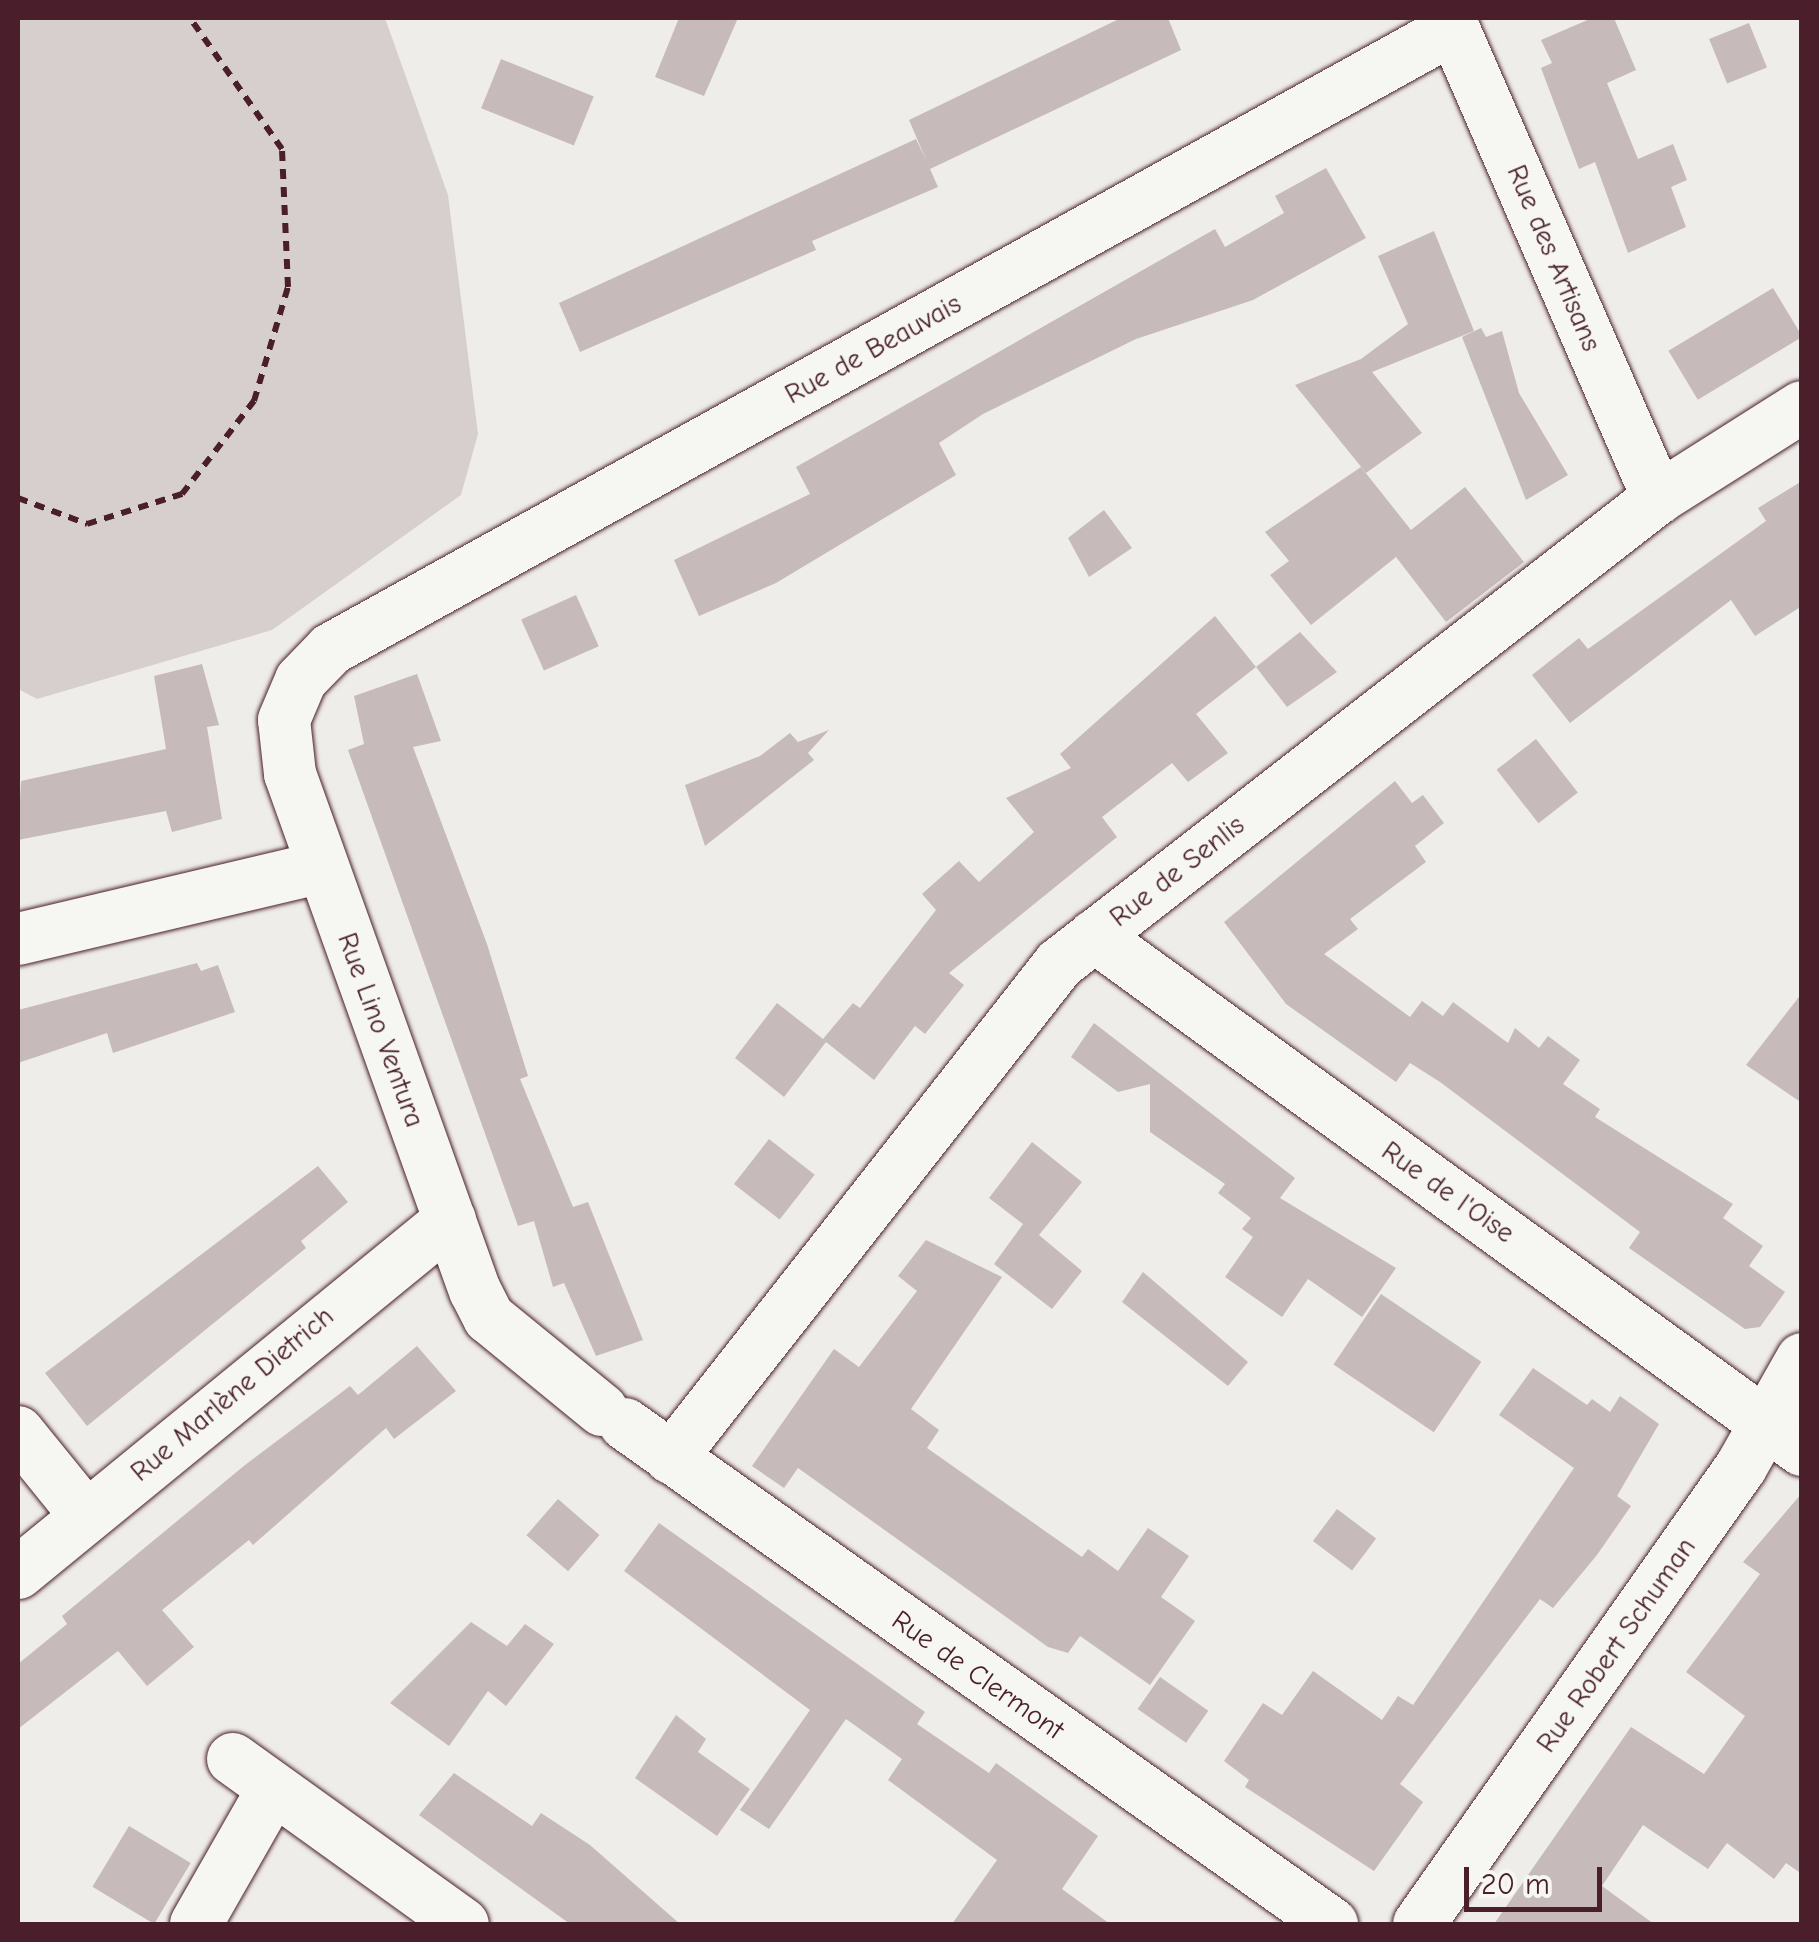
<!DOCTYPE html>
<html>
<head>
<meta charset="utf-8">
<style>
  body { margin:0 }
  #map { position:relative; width:1819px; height:1942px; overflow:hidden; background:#efedea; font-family:"Comic Neue",sans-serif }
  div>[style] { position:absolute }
  .green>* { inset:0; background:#d7cfce }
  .building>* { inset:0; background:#c6babb; transform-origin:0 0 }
  .path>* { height:6px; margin-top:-3px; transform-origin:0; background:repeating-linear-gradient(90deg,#4a1f2b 0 10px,transparent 0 18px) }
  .roads { filter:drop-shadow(0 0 2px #4a1f2b) drop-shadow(0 0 2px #4a1f2b) }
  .minor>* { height:52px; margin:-26px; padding:0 26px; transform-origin:26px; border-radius:26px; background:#f6f6f2 }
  span { translate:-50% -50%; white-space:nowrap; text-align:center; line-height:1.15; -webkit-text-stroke:10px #f6f6f2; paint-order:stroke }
  .street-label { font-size:28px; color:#4a1f2b }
  .frame { position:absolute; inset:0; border:20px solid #4a1f2b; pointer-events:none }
  .scale { position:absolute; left:1464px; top:1867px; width:138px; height:45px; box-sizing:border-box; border:5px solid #4a1f2b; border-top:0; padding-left:12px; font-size:30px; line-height:35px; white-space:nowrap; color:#4a1f2b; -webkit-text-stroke:8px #f6f6f2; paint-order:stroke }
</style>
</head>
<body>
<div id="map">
  <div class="green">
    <i style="clip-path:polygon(18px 18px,385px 18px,448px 195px,478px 434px,461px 495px,272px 630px,37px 699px,18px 689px)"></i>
  </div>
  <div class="building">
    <i style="clip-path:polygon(679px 18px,738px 18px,704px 96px,655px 77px)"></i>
    <i style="clip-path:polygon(1121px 18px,1168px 18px,1181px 50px,930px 169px,938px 187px,812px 241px,816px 250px,580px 352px,559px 303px,916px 139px,927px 162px,909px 120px)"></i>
    <i style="clip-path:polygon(1592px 18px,1614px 18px,1636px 70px,1607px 83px,1638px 159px,1673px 144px,1687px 180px,1671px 187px,1686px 227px,1628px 253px,1595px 162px,1579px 169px,1541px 68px,1552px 63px,1541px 40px)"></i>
    <i style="left:1749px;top:23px;width:48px;height:43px;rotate:68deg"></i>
    <i style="left:501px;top:59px;width:100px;height:53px;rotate:22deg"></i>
    <i style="clip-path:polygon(1326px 168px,1366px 238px,1253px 300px,1136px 339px,983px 414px,939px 443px,956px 475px,776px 583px,699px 616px,674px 560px,810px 494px,796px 467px,1215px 229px,1225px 247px,1284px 213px,1275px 196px)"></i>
    <i style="clip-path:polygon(1434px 231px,1474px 331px,1372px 372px,1422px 433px,1366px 473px,1295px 385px,1361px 359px,1408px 324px,1378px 256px)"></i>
    <i style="left:1773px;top:288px;width:57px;height:122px;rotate:59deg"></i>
    <i style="clip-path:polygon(1481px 328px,1486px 337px,1502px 331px,1519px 393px,1568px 475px,1526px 500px,1462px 337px)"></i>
    <i style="clip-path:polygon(1361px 467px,1411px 530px,1465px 487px,1524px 562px,1446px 622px,1396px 557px,1311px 625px,1270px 575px,1289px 561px,1265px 532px)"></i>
    <i style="clip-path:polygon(1802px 481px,1802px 606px,1755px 636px,1731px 600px,1570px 723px,1532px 675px,1579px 638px,1588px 649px,1766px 521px,1758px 508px)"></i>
    <i style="clip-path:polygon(1104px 510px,1132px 548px,1089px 577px,1068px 538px)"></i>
    <i style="left:576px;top:595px;width:56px;height:60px;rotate:66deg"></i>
    <i style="clip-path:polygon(1215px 616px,1256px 667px,1196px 714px,1228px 753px,1188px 782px,1172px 763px,1102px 817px,1117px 837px,949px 973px,964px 985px,925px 1034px,915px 1026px,874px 1080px,826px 1042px,784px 1097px,735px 1058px,777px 1003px,823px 1039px,853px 1003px,860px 1008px,936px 910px,922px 894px,959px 861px,979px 882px,1034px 832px,1006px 798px,1071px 768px,1060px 754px)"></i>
    <i style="clip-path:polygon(1300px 632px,1337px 672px,1287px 707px,1256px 667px)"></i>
    <i style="clip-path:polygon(202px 664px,219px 725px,207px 727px,222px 819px,172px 832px,166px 811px,18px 840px,21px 781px,166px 749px,154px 676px)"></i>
    <i style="clip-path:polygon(417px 674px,441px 741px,413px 747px,487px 944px,528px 1076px,520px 1079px,573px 1207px,588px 1202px,643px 1340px,596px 1356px,564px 1283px,553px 1287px,534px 1221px,518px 1226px,348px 750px,364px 744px,354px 696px)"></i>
    <i style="clip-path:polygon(829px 730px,808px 753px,814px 760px,705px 846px,685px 785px,760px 756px,790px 733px,798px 742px)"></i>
    <i style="left:1536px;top:739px;width:68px;height:50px;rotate:52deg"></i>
    <i style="clip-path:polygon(1395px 781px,1412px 803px,1423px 795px,1444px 823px,1415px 846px,1426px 862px,1350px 919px,1358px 929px,1324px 954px,1410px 1017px,1422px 1001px,1443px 1016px,1453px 1002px,1508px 1043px,1515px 1028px,1539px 1048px,1548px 1036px,1580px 1060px,1563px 1084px,1600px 1109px,1595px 1117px,1733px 1204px,1723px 1218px,1763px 1246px,1749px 1266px,1785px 1292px,1760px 1327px,1745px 1329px,1629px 1248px,1640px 1232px,1440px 1082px,1410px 1063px,1396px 1082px,1286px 1004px,1224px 922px)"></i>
    <i style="clip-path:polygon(197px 963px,201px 971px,218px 965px,235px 1012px,113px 1053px,107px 1033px,18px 1063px,18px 1010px)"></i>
    <i style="clip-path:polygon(1802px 993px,1802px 1103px,1746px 1065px)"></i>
    <i style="clip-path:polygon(1094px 1023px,1295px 1178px,1280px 1198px,1396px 1268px,1362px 1317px,1308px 1279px,1282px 1317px,1225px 1277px,1253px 1237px,1242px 1229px,1251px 1218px,1218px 1193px,1225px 1184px,1150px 1132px,1150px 1084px,1118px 1092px,1071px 1057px)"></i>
    <i style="left:769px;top:1139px;width:58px;height:57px;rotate:38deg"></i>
    <i style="clip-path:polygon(1032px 1142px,1082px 1182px,1039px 1235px,1082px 1271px,1052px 1309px,994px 1264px,1023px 1224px,989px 1198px)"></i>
    <i style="clip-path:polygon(318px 1166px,348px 1202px,301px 1241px,306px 1248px,87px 1426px,45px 1373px)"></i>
    <i style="clip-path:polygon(926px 1240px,1002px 1277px,911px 1409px,939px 1430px,927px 1448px,1082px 1557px,1088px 1549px,1118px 1571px,1148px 1528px,1189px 1556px,1161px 1597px,1195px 1621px,1150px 1685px,1080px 1636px,1068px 1653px,1048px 1647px,798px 1468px,784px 1488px,752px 1466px,834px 1349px,859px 1367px,917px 1291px,898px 1276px)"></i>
    <i style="clip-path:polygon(1143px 1272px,1248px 1362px,1228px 1386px,1122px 1302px)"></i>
    <i style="left:1381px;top:1294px;width:121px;height:85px;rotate:34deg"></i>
    <i style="clip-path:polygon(417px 1346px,456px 1391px,394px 1439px,386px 1428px,253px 1545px,249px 1540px,162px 1610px,194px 1647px,147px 1686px,118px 1651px,18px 1729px,18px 1664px,67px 1624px,62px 1616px,245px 1465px,350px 1386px,358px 1395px)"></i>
    <i style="clip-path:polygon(1533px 1368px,1587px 1405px,1592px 1399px,1610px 1412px,1620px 1396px,1659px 1424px,1617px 1496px,1631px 1506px,1597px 1555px,1553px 1608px,1540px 1599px,1400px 1784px,1423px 1802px,1374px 1871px,1245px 1787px,1249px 1780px,1224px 1761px,1263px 1703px,1282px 1715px,1313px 1671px,1382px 1720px,1398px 1696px,1413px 1705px,1574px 1468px,1499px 1415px)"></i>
    <i style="clip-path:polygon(1802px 1493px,1802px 1874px,1786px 1863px,1774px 1879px,1727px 1843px,1708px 1869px,1643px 1825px,1602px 1886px,1654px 1924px,1494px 1924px,1631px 1727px,1704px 1774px,1745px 1716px,1686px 1672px,1760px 1574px,1743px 1562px)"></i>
    <i style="left:558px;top:1499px;width:55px;height:48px;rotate:41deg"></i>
    <i style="left:1337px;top:1509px;width:49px;height:40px;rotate:37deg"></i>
    <i style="clip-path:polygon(659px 1523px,925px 1712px,917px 1724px,989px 1773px,996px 1763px,1098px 1836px,1062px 1889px,1110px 1924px,952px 1924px,997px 1860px,888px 1780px,902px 1759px,846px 1719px,769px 1829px,740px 1810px,810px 1710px,624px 1571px)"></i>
    <i style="clip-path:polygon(471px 1622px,507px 1646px,525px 1624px,554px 1644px,506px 1706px,488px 1691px,449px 1746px,390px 1703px)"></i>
    <i style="left:1160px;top:1677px;width:59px;height:39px;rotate:35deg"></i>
    <i style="clip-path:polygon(676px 1715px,706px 1739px,698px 1752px,750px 1789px,717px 1836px,635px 1778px)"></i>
    <i style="clip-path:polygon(454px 1773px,532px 1826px,541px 1813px,590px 1845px,680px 1924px,570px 1924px,419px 1815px)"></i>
    <i style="left:129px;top:1826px;width:72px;height:71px;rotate:31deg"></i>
  </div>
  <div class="path">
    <i style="left:18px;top:498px;width:74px;rotate:20.6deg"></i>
    <i style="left:87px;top:524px;width:100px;rotate:-17.5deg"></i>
    <i style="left:182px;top:494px;width:118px;rotate:-52.3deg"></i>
    <i style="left:254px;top:401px;width:119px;rotate:-73.4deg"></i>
    <i style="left:288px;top:287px;width:138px;rotate:-92.5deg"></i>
    <i style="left:282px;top:149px;width:160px;rotate:-125.1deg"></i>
  </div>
  <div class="roads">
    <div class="minor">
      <i style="left:1449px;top:18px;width:524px;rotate:66.47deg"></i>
      <i style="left:1094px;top:936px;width:875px;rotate:35.98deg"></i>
      <i style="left:18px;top:939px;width:312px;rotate:-13.3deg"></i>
      <i style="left:602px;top:1410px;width:146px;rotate:-140.8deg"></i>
      <i style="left:489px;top:1318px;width:30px;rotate:-117deg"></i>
      <i style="left:475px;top:1291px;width:549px;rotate:-109.69deg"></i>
      <i style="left:290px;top:774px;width:54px;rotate:-96.3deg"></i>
      <i style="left:284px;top:720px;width:43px;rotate:-67deg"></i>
      <i style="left:301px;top:680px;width:43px;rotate:-45.9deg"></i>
      <i style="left:331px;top:649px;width:1283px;rotate:-28.94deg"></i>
      <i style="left:625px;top:1424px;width:866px;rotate:35.27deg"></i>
      <i style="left:18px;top:1432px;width:108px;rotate:51deg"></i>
      <i style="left:671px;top:1458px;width:628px;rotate:-51.85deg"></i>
      <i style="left:1059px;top:964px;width:759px;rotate:-37.88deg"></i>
      <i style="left:1658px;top:498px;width:170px;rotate:-32.3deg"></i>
      <i style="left:18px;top:1573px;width:558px;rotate:-39.25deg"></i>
      <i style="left:233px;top:1759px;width:283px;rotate:35.7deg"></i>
      <i style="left:196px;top:1924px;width:155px;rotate:-60.3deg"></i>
      <i style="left:1419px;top:1924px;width:559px;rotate:-54.83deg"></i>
      <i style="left:1741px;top:1467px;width:124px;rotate:-60.5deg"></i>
    </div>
  </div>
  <div class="street-label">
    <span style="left:1554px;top:258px;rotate:67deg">Rue des Artisans</span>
    <span style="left:873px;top:349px;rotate:-29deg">Rue de Beauvais</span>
    <span style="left:1177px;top:871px;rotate:-38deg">Rue de Senlis</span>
    <span style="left:381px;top:1030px;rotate:70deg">Rue Lino Ventura</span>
    <span style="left:1448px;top:1192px;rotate:35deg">Rue de l'Oise</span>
    <span style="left:232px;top:1394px;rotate:-40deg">Rue Marlène Dietrich</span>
    <span style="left:1616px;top:1645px;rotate:-55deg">Rue Robert Schuman</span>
    <span style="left:978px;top:1675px;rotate:35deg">Rue de Clermont</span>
  </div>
  <div class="frame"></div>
  <div class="scale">20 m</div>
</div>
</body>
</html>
